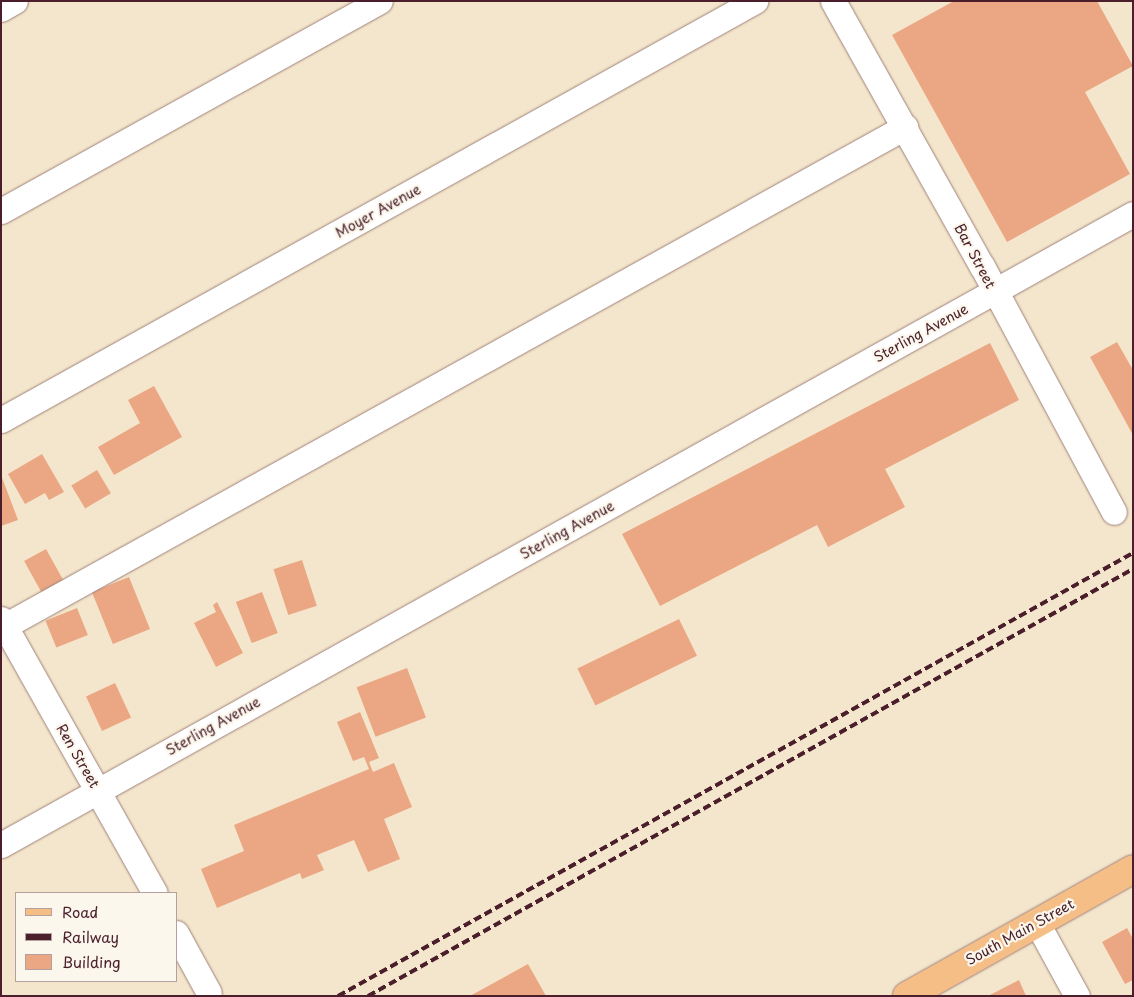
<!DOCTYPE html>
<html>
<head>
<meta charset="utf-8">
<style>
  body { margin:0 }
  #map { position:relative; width:1134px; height:997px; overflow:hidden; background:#f4e6cc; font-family:"Playpen Sans",sans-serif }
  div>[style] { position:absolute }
  .building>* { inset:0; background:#eba783; transform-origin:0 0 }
  .roads { filter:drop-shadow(0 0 1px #9f827c) drop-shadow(0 0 1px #9f827c) }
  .minor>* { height:25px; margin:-12.5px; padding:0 12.5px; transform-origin:12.5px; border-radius:12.5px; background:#fff }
  .major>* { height:28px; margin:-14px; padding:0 14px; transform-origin:14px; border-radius:14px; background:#f6be87 }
  .rail>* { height:4px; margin-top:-2px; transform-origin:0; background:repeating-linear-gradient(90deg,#4a1f2b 0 8px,transparent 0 12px) }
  span { translate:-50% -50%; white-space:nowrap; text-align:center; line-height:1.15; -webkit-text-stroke:4.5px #fbf7ec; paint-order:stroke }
  .street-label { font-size:14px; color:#4a1f2b }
  .frame { position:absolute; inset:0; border:2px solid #4a1f2b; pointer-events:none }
  .legend { position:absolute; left:15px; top:892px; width:162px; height:90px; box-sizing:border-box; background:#fbf7ec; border:1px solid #b4a19f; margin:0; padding:6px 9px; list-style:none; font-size:15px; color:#4a1f2b }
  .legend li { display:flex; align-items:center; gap:10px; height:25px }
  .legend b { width:25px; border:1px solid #b4a19f }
</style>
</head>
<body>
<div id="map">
  <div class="building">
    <i style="clip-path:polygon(954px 1px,1097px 1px,1133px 66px,1085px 92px,1130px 174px,1007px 242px,892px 35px)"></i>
    <i style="clip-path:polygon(1117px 342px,1133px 370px,1133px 435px,1090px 357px)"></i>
    <i style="clip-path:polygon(990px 343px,1019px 400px,885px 469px,905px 507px,828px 547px,817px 525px,660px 606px,622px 534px)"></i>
    <i style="clip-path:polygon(154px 386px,182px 437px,114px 475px,98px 447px,140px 423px,128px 400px)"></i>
    <i style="clip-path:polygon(42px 454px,64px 492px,49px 500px,45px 493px,25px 504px,8px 474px)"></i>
    <i style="left:97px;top:470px;width:27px;height:30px;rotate:59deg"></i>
    <i style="clip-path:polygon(1px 475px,18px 520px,1px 526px)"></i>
    <i style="left:46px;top:549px;width:38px;height:25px;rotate:61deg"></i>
    <i style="left:302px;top:560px;width:48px;height:30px;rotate:72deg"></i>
    <i style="left:129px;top:577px;width:56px;height:40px;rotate:68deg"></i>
    <i style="left:262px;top:592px;width:44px;height:28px;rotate:69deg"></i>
    <i style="clip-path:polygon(217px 602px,243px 653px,216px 667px,194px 623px,216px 612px,213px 605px)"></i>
    <i style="left:77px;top:608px;width:29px;height:34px;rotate:68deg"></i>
    <i style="left:679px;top:619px;width:41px;height:113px;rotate:64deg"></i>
    <i style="left:407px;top:668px;width:53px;height:54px;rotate:69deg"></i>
    <i style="left:115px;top:683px;width:38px;height:32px;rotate:65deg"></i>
    <i style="clip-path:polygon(360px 712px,379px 758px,369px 762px,373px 772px,394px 763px,412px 807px,384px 819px,400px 859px,368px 872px,354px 840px,317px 855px,324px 870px,302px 879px,300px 873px,217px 908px,201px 869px,244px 851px,234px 825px,369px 769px,364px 757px,353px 761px,337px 722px)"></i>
    <i style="clip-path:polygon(1127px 928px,1133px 939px,1133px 980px,1125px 984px,1102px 942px)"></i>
    <i style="clip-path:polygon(528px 964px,546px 996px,470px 996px)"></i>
    <i style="clip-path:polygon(1019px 980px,1026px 996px,988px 996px)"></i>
  </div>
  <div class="roads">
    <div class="minor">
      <i style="left:833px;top:1px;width:304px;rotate:60.7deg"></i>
      <i style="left:982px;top:266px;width:279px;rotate:61.8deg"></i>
      <i style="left:1px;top:9px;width:16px;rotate:-30deg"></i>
      <i style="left:1px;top:211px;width:433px;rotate:-29deg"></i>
      <i style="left:1px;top:420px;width:863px;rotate:-29.06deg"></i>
      <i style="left:1px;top:619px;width:314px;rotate:60.7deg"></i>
      <i style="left:1px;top:628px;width:1034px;rotate:-29deg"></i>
      <i style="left:1px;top:845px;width:1296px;rotate:-29.14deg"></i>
      <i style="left:1037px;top:923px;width:83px;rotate:61.3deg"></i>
      <i style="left:176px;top:933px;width:68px;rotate:61.2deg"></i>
    </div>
    <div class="major">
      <i style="left:907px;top:996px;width:259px;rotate:-29.3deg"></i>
    </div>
  </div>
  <div class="rail">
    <i style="left:338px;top:996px;width:910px;rotate:-29.13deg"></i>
    <i style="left:368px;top:996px;width:876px;rotate:-29.17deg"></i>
  </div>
  <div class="street-label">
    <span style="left:378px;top:211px;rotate:-29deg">Moyer Avenue</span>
    <span style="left:975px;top:256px;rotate:62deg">Bar Street</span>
    <span style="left:921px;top:333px;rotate:-29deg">Sterling Avenue</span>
    <span style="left:567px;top:530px;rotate:-29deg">Sterling Avenue</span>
    <span style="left:213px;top:726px;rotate:-29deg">Sterling Avenue</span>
    <span style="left:78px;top:756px;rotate:60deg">Ren Street</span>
    <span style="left:1020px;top:932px;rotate:-29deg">South Main Street</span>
  </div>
  <div class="frame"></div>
  <ul class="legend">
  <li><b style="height:6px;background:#f6be87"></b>Road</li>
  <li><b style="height:6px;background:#4a1f2b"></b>Railway</li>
  <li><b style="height:14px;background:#eba783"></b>Building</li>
  </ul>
</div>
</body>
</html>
